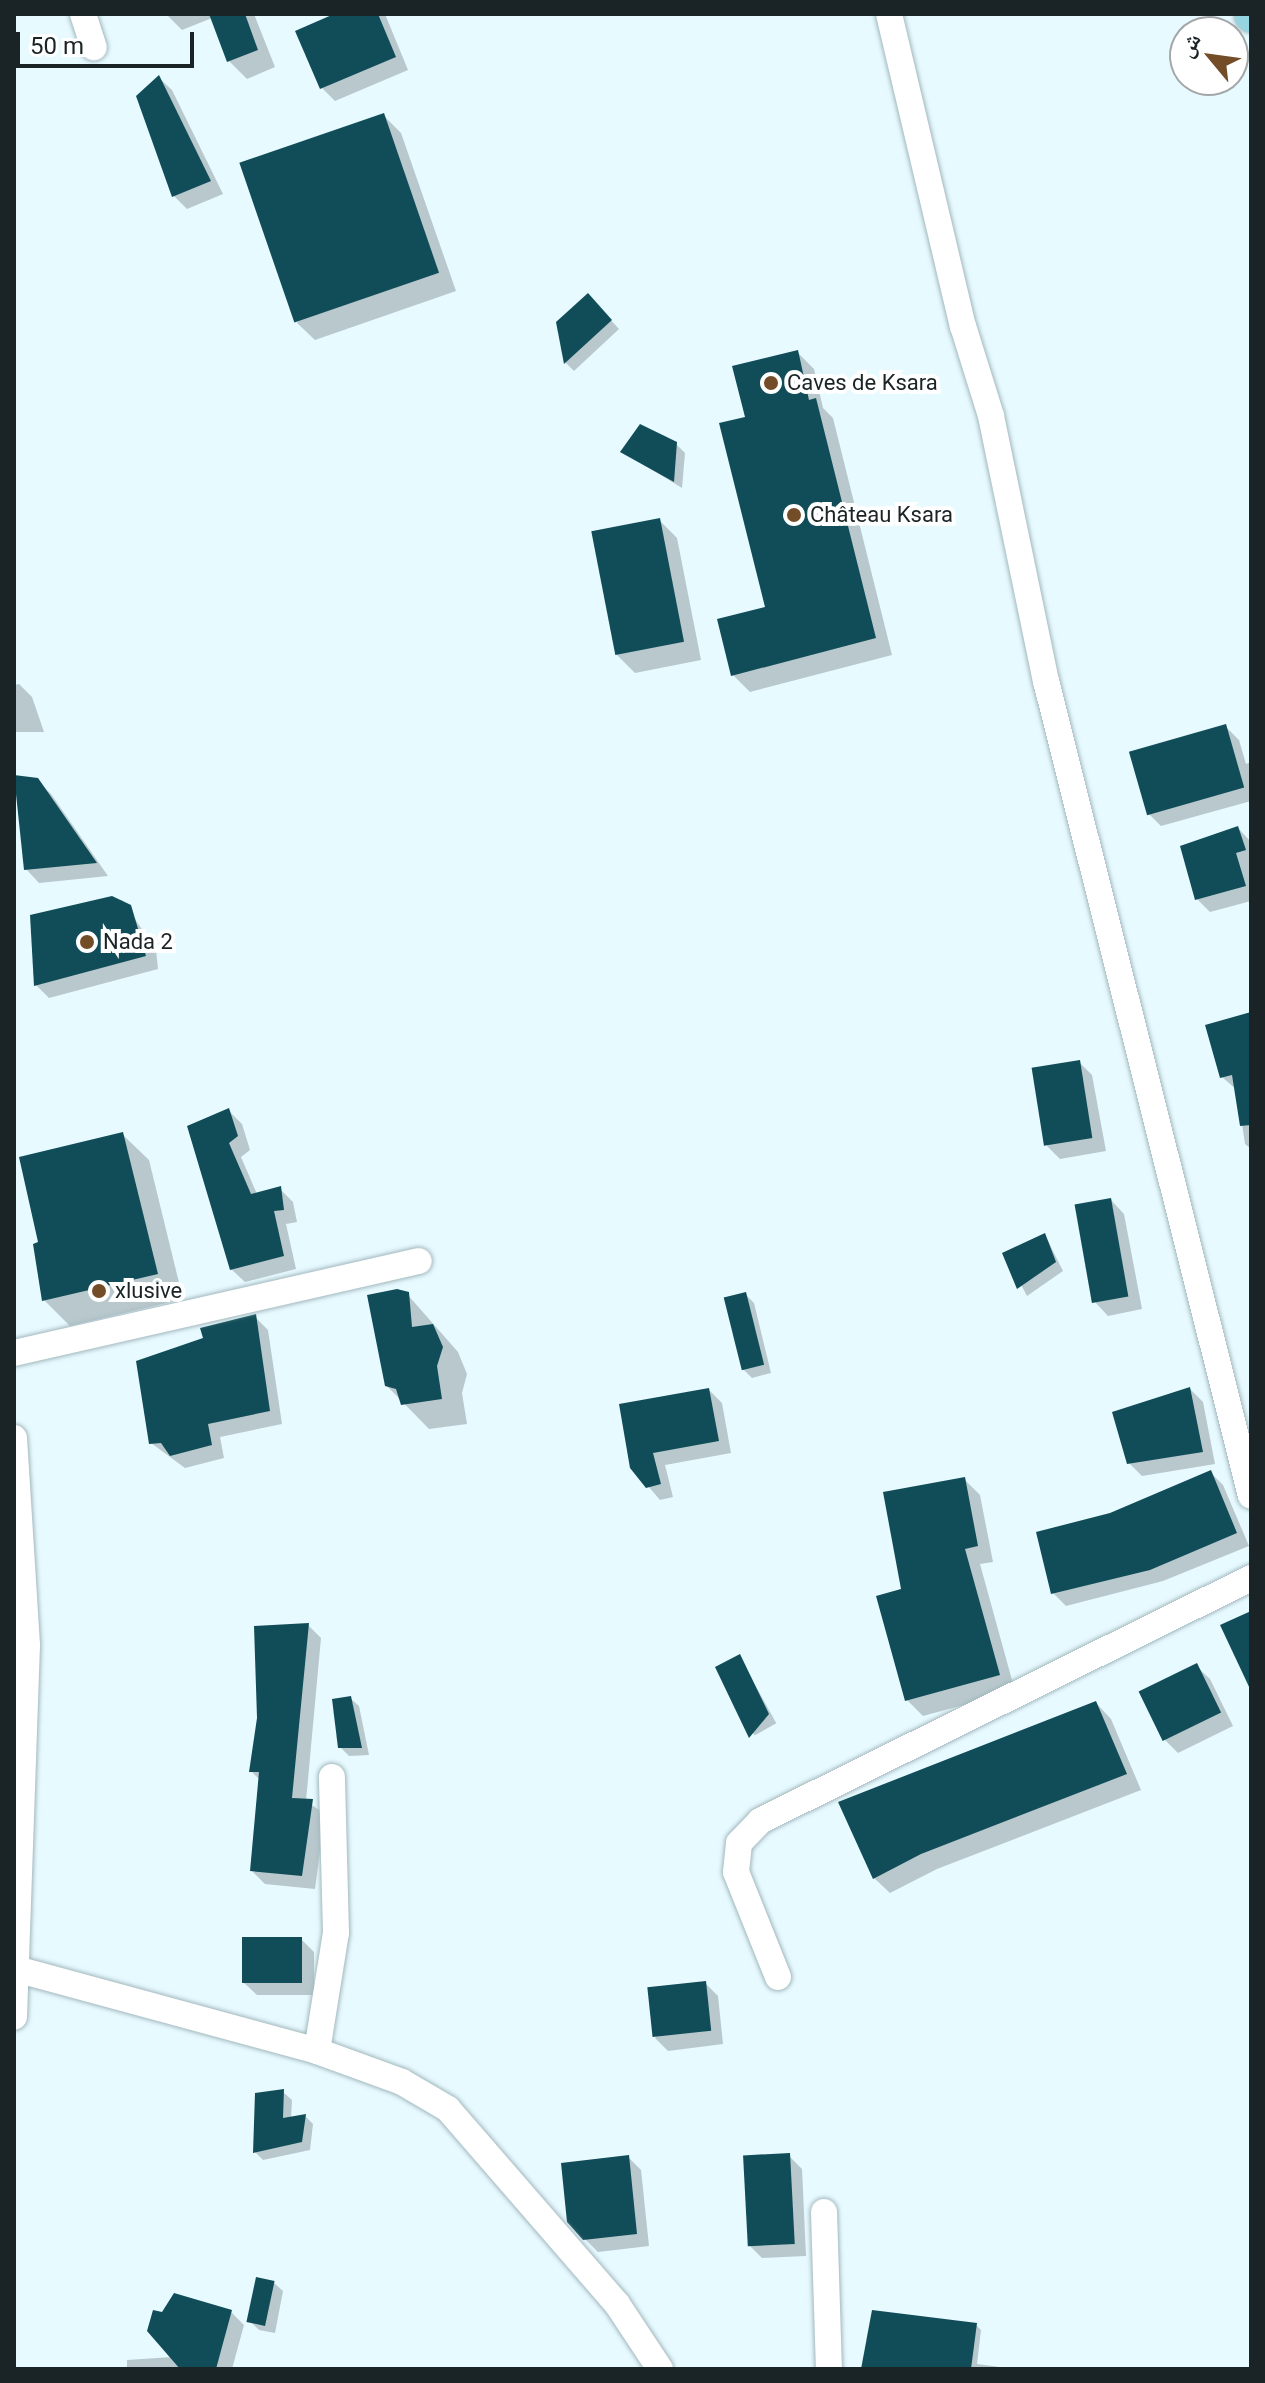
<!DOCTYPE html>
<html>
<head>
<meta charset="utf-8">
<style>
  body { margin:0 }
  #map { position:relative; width:1265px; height:2383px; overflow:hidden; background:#e7faff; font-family:Roboto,"Noto Naskh Arabic",sans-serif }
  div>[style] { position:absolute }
  .shadow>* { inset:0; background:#0003; transform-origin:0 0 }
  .building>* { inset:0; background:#114d58; transform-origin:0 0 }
  .roads { filter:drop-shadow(0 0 2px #a2b8be) drop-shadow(0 0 2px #a2b8be) }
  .minor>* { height:26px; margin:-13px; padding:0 13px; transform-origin:13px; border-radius:13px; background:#fff }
  .major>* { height:32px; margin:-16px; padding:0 16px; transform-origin:16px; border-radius:16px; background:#95d5e2 }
  .dots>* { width:22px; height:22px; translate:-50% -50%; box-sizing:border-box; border:4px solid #fff; border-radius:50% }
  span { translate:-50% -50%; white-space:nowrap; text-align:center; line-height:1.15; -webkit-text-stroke:8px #fff; paint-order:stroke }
  .poi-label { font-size:22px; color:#1a2325 }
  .left { translate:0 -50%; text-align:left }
  .frame { position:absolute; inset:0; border:16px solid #1a2325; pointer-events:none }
  .north { position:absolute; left:1169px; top:16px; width:80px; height:80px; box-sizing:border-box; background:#fff; border:2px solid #a3a7a8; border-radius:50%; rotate:299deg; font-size:22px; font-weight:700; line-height:32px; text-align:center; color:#1a2325 }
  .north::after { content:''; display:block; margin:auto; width:28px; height:36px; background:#724d28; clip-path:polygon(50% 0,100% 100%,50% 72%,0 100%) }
  .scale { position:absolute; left:16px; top:32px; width:178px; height:36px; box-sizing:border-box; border:4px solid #1a2325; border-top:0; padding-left:10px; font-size:24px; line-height:28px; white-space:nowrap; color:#1a2325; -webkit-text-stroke:6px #fff; paint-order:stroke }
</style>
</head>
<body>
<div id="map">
  <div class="shadow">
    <i style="clip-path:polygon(166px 14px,254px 14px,275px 67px,247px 79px,229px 61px,212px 18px,182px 30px)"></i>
    <i style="clip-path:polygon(339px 14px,385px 14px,408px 70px,335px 101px,322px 88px)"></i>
    <i style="clip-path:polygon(159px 78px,172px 90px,223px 194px,187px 209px,174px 196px)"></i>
    <i style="clip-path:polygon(383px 115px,401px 133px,456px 291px,315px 340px,297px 323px)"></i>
    <i style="clip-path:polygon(596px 304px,619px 329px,574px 371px,566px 363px,559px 323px)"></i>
    <i style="clip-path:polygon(797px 352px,814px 369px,823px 408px,833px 418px,892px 655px,750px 692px,732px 674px,767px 608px,747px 418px)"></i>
    <i style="clip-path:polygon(676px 444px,685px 453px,682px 488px,623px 452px)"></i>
    <i style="clip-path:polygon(659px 520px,677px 538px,701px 660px,635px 673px,617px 655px)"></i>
    <i style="clip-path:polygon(19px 684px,32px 697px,44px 732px,14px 732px,14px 685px)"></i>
    <i style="clip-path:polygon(1226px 727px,1239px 740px,1246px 764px,1251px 762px,1251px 801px,1161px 826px,1148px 813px)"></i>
    <i style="clip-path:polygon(14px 777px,37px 780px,51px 794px,108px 876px,39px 883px,26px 869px)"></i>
    <i style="clip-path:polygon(1238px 828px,1251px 842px,1251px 901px,1210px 912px,1196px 898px)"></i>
    <i style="clip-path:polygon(122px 900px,156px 950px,158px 969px,49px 998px,36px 985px,32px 917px)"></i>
    <i style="clip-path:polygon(1251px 1014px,1251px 1149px,1245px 1144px,1237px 1090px,1222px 1077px)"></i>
    <i style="clip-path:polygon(1079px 1062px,1092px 1075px,1106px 1151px,1060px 1159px,1047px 1146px)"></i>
    <i style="clip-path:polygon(229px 1111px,242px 1124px,250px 1150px,241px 1157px,257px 1194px,280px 1189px,293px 1202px,297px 1222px,286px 1224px,296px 1269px,245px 1282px,231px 1269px,189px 1127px)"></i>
    <i style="clip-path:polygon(123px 1135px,149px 1160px,183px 1299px,70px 1326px,44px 1300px)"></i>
    <i style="clip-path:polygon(1111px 1200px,1124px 1214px,1142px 1309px,1108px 1316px,1095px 1302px)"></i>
    <i style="clip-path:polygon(1045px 1235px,1063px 1271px,1027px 1296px,1005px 1254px)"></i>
    <i style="clip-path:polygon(407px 1294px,458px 1352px,467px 1374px,462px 1393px,467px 1424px,429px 1429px,386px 1385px)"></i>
    <i style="clip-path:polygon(746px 1295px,754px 1303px,771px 1373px,752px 1378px,743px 1369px)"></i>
    <i style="clip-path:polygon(255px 1317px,268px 1330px,282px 1424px,220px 1437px,224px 1458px,185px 1468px,151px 1443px,205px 1339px)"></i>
    <i style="clip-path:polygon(1190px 1389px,1203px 1402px,1215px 1464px,1142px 1476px,1129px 1463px)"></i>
    <i style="clip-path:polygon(709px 1390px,722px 1403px,731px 1453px,665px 1465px,673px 1497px,660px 1500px,632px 1467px)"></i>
    <i style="clip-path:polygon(1210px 1472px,1223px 1485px,1249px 1546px,1163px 1581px,1066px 1606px,1053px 1593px,1111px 1515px)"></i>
    <i style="clip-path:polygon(964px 1479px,980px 1495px,993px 1562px,980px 1564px,1015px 1691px,923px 1716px,907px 1700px)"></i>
    <i style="clip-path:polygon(308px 1625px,321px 1638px,306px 1801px,325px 1814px,315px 1889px,265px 1884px,252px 1871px,260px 1780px,251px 1771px)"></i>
    <i style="left:739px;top:1656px;width:77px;height:25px;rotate:61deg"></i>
    <i style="clip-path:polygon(1196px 1666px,1210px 1679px,1233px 1726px,1178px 1753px,1165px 1740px)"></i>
    <i style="clip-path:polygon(350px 1698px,359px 1706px,369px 1755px,349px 1756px,340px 1747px)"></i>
    <i style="clip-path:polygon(1096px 1703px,1111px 1719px,1141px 1790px,937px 1869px,890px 1893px,874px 1878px,840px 1803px)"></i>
    <i style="clip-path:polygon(301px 1939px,314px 1952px,314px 1995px,257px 1995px,243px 1982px)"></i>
    <i style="clip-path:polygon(705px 1983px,718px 1996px,723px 2044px,668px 2051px,655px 2038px)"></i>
    <i style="clip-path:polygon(283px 2092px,292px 2100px,291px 2118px,305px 2116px,313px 2124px,310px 2150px,263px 2160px,255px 2152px)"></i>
    <i style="clip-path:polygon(789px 2156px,802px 2169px,806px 2256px,762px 2258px,749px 2245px)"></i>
    <i style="clip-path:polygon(628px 2157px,641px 2170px,649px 2246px,598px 2252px,584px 2238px)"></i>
    <i style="clip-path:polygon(274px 2283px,283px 2291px,275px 2333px,259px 2330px,250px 2321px)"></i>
    <i style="clip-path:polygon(231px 2312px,244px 2325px,232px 2369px,127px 2369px,127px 2360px,172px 2357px)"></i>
    <i style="clip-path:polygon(976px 2325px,981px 2330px,977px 2364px,1015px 2369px,864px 2369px)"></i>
  </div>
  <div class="building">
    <i style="clip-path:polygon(209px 14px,245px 14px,258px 50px,227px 62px)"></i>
    <i style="clip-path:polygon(334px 14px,378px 14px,396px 57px,320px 89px,295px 31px)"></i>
    <i style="clip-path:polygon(159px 75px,211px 181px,172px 197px,136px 96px)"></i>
    <i style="left:384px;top:113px;width:169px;height:153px;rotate:71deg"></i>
    <i style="clip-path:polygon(588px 293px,612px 320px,564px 364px,556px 322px)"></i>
    <i style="clip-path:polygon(798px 350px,809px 400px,816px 398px,876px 638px,731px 676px,717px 619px,765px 607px,719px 423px,745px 417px,732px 366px)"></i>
    <i style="clip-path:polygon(640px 424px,677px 442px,674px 482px,620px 452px)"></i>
    <i style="left:660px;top:518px;width:126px;height:70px;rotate:79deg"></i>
    <i style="left:1226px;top:724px;width:66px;height:101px;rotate:74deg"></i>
    <i style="clip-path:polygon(14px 775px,38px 778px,97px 863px,24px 870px)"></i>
    <i style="clip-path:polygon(1238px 826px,1246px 850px,1236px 853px,1246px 886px,1195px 900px,1180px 846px)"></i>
    <i style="clip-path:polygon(112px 896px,131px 905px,146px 956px,34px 986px,30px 915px)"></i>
    <i style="clip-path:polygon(1251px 1012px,1251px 1125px,1240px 1126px,1232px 1075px,1220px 1078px,1205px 1025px)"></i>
    <i style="left:1080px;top:1060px;width:79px;height:49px;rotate:81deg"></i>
    <i style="clip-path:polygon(229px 1108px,238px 1136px,229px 1143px,251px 1194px,281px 1186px,284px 1210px,274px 1211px,284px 1256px,230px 1270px,187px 1126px)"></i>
    <i style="clip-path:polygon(123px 1132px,158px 1274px,42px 1301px,33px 1244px,38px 1242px,19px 1157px)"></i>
    <i style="left:1111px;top:1198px;width:100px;height:37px;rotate:80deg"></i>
    <i style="clip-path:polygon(1045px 1233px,1056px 1262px,1017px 1289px,1002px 1253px)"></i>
    <i style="clip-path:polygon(397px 1289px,409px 1292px,412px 1327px,433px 1324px,443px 1347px,437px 1366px,442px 1399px,401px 1405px,396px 1389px,385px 1386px,367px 1295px)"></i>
    <i style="left:746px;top:1292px;width:75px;height:23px;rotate:76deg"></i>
    <i style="clip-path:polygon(256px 1314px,270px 1411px,208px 1424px,212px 1445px,170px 1456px,161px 1443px,149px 1444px,136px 1361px,203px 1338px,200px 1328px)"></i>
    <i style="clip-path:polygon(1190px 1387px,1203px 1452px,1127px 1464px,1112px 1412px)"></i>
    <i style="clip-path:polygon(709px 1388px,719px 1441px,653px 1453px,661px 1484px,646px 1488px,630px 1468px,619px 1404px)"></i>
    <i style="clip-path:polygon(1211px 1470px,1237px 1533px,1150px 1570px,1051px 1594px,1036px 1532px,1110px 1513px)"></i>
    <i style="clip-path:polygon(965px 1477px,978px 1546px,965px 1549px,1000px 1675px,905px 1701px,876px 1596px,901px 1589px,883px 1492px)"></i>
    <i style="clip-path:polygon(1251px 1611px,1251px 1691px,1220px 1625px)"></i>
    <i style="clip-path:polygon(309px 1623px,292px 1798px,313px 1799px,302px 1876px,250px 1871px,259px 1772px,249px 1772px,257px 1718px,254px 1626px)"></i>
    <i style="clip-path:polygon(740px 1654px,769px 1714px,749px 1738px,715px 1667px)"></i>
    <i style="left:1197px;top:1663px;width:55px;height:65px;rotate:64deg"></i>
    <i style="clip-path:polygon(351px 1696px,362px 1748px,338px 1748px,332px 1699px)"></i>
    <i style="clip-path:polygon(1096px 1701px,1127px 1774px,921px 1854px,873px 1879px,838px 1802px)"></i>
    <i style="left:242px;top:1937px;width:60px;height:46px"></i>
    <i style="left:706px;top:1981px;width:50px;height:59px;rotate:84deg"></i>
    <i style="clip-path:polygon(284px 2089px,283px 2118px,306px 2114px,302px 2142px,253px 2153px,255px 2093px)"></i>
    <i style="left:790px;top:2153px;width:91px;height:47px;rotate:87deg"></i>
    <i style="clip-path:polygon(629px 2155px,637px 2234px,583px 2240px,567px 2222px,561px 2163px)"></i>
    <i style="left:256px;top:2277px;width:19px;height:46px;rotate:12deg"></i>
    <i style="clip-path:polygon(174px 2293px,232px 2310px,216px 2369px,180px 2369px,147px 2331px,153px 2310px,162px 2312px)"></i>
    <i style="clip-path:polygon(872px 2310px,977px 2323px,971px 2369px,861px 2369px)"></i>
  </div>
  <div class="roads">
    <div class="minor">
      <i style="left:83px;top:14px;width:35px;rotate:72deg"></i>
      <i style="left:889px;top:14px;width:321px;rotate:76.7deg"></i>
      <i style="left:963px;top:326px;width:94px;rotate:72.7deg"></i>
      <i style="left:991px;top:416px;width:271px;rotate:78.3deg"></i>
      <i style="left:1046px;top:681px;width:840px;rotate:75.88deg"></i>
      <i style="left:14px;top:1353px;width:415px;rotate:-12.8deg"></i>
      <i style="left:14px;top:1438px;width:207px;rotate:86.4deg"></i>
      <i style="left:27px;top:1645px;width:372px;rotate:92deg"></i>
      <i style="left:16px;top:1969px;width:312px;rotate:15.2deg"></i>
      <i style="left:317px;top:2051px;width:90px;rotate:20deg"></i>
      <i style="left:402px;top:2082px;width:53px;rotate:30.4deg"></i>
      <i style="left:448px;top:2109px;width:258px;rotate:49.1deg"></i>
      <i style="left:617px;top:2304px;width:78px;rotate:56.5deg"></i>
      <i style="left:778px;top:1977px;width:113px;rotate:-111.8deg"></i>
      <i style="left:736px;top:1872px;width:29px;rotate:-84deg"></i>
      <i style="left:739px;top:1843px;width:30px;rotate:-46deg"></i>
      <i style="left:760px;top:1821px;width:548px;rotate:-26.33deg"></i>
      <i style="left:317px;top:2051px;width:120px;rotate:-80.9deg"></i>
      <i style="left:336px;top:1933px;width:156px;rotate:-91.5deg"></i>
      <i style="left:824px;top:2212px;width:157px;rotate:88.2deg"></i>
    </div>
    <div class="major">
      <i style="left:1251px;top:14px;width:2px;rotate:90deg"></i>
    </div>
  </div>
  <div class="dots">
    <i style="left:771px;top:383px;background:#724d28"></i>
    <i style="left:794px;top:515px;background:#724d28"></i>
    <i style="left:87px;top:942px;background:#724d28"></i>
    <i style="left:99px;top:1291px;background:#724d28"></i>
  </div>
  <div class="poi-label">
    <span class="left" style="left:787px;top:383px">Caves de Ksara</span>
    <span class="left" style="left:810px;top:515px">Château Ksara</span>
    <span class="left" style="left:103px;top:942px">Nada 2</span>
    <span class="left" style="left:115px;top:1291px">xlusive</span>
  </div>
  <div class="frame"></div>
  <div class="north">ش</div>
  <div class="scale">50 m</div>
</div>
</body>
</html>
